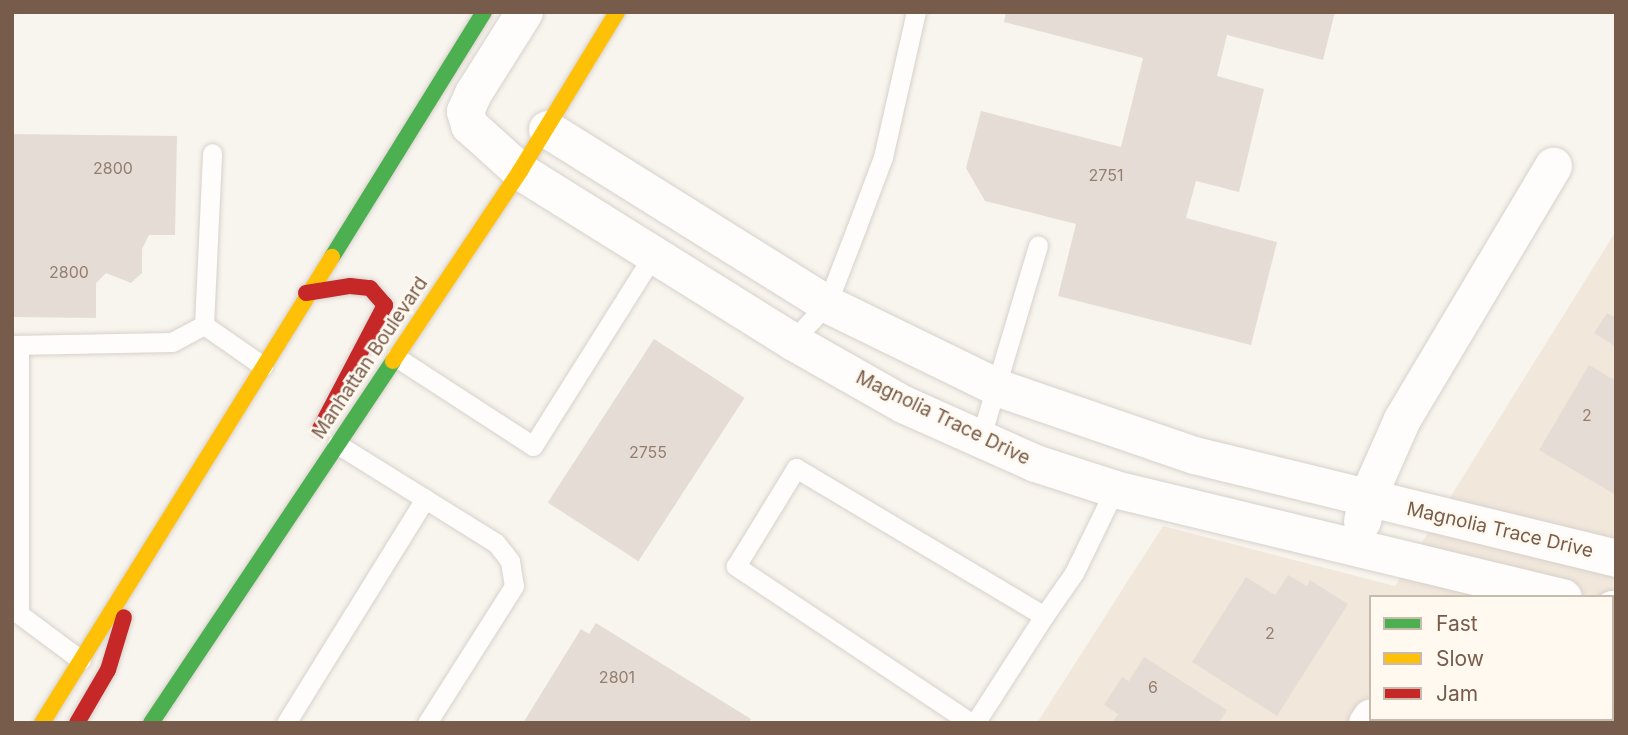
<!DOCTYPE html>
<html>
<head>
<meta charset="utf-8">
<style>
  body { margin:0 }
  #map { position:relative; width:1628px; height:735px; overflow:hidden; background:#f8f4ee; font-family:Inter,sans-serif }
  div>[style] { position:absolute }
  .residential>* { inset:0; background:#f1e7db }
  .building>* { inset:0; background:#e5ddd5; transform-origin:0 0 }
  .roads { filter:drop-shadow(0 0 2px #d7d1cb) drop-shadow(0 0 2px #d7d1cb) }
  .lane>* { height:19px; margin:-9.5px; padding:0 9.5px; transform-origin:9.5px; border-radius:9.5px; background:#fefdfc }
  .street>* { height:37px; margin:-18.5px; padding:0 18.5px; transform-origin:18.5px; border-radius:18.5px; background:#fefdfc }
  .fast>* { height:16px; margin:-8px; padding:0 8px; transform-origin:8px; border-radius:8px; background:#4caf50 }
  .slow>* { height:16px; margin:-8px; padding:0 8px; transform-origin:8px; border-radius:8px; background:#ffc107 }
  .jam>* { height:16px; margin:-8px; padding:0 8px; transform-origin:8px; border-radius:8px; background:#c62828 }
  span { translate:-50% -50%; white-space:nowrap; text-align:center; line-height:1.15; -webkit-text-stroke:5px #fff9f0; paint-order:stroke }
  .number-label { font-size:16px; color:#957e70 }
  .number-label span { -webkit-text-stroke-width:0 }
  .street-label { font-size:19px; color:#785c4b }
  .frame { position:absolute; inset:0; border:14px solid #785c4b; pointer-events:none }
  .legend { position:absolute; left:1369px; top:595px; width:245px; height:126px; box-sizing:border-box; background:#fff9f0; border:2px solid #c9baae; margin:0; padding:9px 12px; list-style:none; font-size:21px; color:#785c4b }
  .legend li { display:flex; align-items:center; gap:14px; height:35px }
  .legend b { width:35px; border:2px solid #c9baae }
</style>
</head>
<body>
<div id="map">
  <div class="residential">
    <i style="clip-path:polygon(evenodd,1616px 231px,1616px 723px,1037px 723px,1163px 526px,1395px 586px,1616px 231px,1371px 597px,1612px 597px,1612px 719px,1371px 719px,1371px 597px)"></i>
  </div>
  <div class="building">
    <i style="clip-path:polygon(1006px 12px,1335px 12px,1323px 60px,1227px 35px,1217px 76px,1264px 89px,1239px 192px,1196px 181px,1186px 218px,1277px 242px,1251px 345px,1058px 296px,1076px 224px,985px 201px,966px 168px,981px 111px,1121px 147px,1143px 58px,1004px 22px)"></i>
    <i style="clip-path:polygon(12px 134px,177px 136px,175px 235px,149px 235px,142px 249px,142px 273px,131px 283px,106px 273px,96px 283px,96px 318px,12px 317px)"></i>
    <i style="clip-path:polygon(1607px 313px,1616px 318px,1616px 347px,1594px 333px)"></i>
    <i style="left:654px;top:339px;width:108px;height:195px;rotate:33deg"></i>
    <i style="clip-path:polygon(1589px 365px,1616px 381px,1616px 495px,1539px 450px)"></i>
    <i style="clip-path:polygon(1288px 575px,1307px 586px,1310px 580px,1348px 604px,1277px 716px,1192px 662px,1246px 577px,1275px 595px)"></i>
    <i style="clip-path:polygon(596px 623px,751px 719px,749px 723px,523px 723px,581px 629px,589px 634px)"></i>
    <i style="clip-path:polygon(1144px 657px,1227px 710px,1219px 723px,1112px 723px,1118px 714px,1104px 705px,1122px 677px,1129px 681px)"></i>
    <i style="left:1612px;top:658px;width:4px;height:40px;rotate:14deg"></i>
    <i style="left:1519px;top:719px;width:59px;height:5px"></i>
  </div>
  <div class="roads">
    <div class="lane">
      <i style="left:204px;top:325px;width:172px;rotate:-87.3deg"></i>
      <i style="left:792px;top:341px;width:51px;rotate:-46.6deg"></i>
      <i style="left:827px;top:304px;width:80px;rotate:-68.9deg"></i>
      <i style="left:856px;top:229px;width:77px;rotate:-69.4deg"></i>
      <i style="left:883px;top:157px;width:149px;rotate:-77.2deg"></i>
      <i style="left:12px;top:345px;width:160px;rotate:-1.1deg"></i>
      <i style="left:172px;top:342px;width:36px;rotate:-28deg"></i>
      <i style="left:204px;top:325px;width:72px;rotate:34.8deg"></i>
      <i style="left:19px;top:345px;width:269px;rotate:90deg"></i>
      <i style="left:19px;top:614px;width:77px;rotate:36.6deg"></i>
      <i style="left:396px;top:357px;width:163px;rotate:33deg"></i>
      <i style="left:533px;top:446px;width:227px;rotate:-57.8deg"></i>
      <i style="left:980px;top:440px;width:203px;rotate:-73.4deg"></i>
      <i style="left:337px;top:444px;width:187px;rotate:31.9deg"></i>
      <i style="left:496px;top:543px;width:23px;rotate:52deg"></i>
      <i style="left:510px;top:561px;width:25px;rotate:81deg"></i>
      <i style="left:514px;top:586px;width:162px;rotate:122.4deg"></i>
      <i style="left:1044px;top:616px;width:52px;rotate:-55.1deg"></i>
      <i style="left:1074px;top:573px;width:93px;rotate:-64deg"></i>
      <i style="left:286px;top:723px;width:264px;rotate:-58.2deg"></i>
      <i style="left:971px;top:723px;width:283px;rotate:-146.3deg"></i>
      <i style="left:736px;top:566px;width:115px;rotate:-58.5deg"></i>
      <i style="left:796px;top:468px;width:289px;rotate:30.8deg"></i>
      <i style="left:1044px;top:616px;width:127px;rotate:122.8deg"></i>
    </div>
    <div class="street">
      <i style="left:524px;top:12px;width:96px;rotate:122.2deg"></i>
      <i style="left:473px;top:93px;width:20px;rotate:114deg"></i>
      <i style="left:465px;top:111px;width:15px;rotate:74deg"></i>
      <i style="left:469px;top:125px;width:69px;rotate:42deg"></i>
      <i style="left:520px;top:171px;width:321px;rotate:32deg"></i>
      <i style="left:792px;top:341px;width:128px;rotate:29.6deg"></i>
      <i style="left:903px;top:404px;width:145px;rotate:24.1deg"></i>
      <i style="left:1035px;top:463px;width:84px;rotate:18deg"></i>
      <i style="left:1115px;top:489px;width:461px;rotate:13.6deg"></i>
      <i style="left:547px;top:129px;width:330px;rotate:32deg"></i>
      <i style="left:827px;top:304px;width:191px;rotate:26deg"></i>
      <i style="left:999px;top:388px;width:206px;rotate:19deg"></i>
      <i style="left:1194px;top:455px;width:434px;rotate:13.7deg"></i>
      <i style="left:1362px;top:521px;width:24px;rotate:-78deg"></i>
      <i style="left:1367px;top:498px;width:86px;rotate:-66.1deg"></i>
      <i style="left:1402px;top:419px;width:295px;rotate:-59.2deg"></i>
      <i style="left:1612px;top:609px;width:4px"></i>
      <i style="left:1367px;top:723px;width:7px;rotate:-56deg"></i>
    </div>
    <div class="fast">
      <i style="left:332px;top:257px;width:288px;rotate:-58.2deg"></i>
      <i style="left:151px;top:723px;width:435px;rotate:-56.2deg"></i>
    </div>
    <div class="slow">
      <i style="left:393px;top:361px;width:229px;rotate:-56.2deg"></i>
      <i style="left:520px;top:171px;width:186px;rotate:-58.6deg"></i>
      <i style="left:42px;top:723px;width:549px;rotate:-58.11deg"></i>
    </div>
    <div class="jam">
      <i style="left:306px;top:293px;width:45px;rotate:-9deg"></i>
      <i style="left:350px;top:286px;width:20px;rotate:6deg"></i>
      <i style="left:370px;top:288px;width:23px;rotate:49deg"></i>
      <i style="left:385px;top:305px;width:140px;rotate:117.7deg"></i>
      <i style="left:77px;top:723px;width:61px;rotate:-59.7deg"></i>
      <i style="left:108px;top:670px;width:55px;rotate:-73.2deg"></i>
    </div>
  </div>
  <div class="number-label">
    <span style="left:113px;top:168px">2800</span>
    <span style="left:1106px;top:175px">2751</span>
    <span style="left:69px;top:272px">2800</span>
    <span style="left:1587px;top:415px">2</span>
    <span style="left:648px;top:452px">2755</span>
    <span style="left:1270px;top:633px">2</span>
    <span style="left:617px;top:677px">2801</span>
    <span style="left:1153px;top:687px">6</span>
  </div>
  <div class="street-label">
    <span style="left:370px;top:358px;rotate:-56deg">Manhattan Boulevard</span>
    <span style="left:943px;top:418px;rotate:26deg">Magnolia Trace Drive</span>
    <span style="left:1500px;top:530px;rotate:13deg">Magnolia Trace Drive</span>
  </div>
  <div class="frame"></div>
  <ul class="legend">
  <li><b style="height:9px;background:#4caf50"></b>Fast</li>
  <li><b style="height:9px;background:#ffc107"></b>Slow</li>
  <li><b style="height:9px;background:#c62828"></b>Jam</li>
  </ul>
</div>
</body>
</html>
